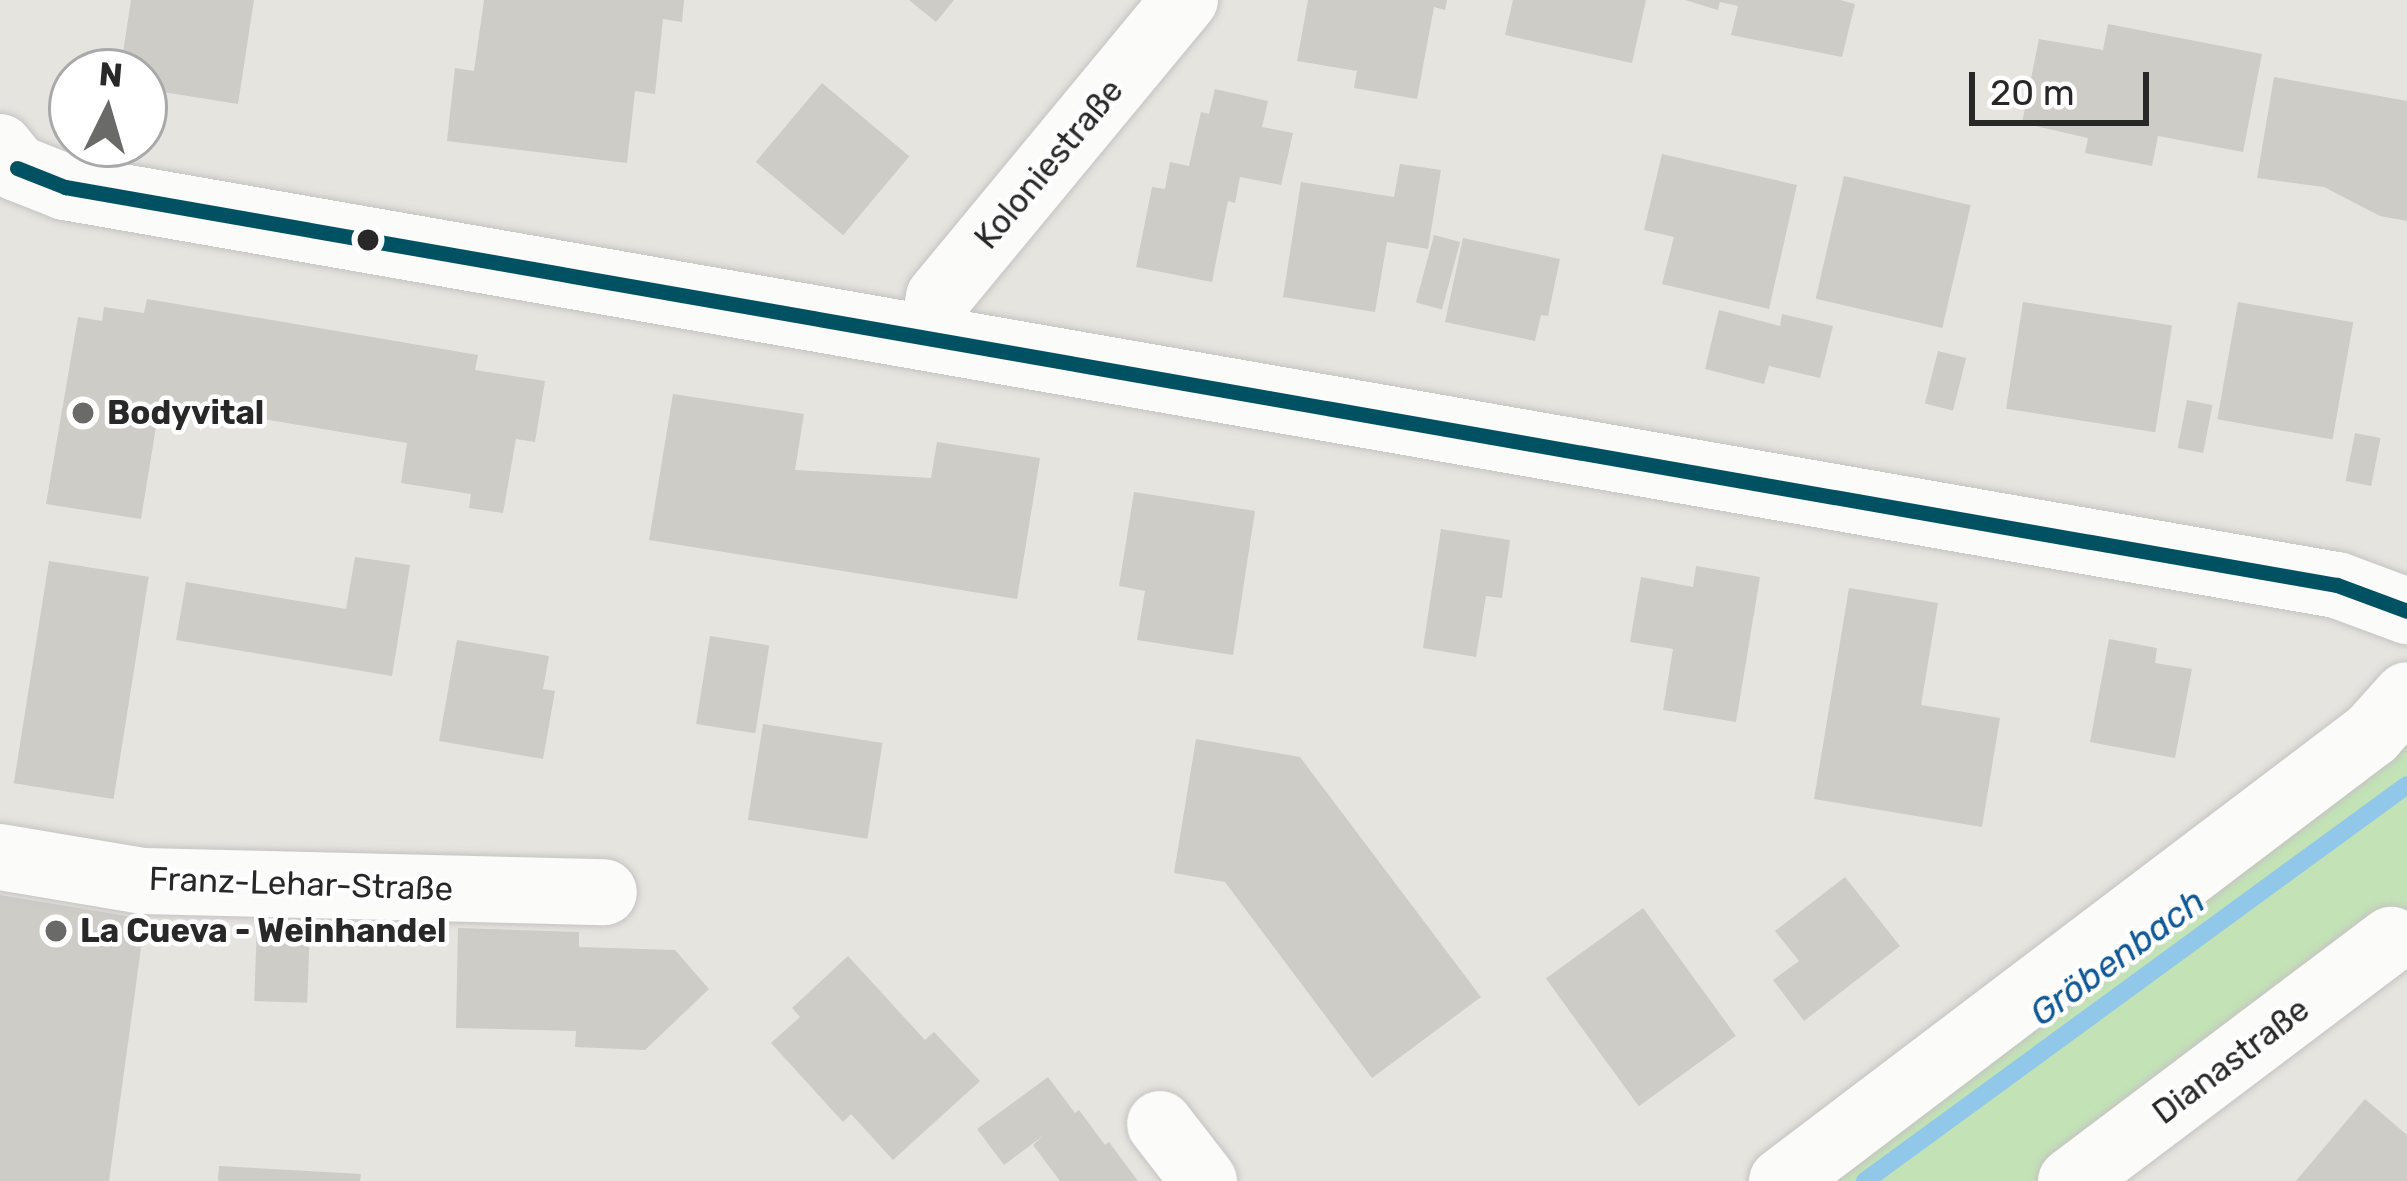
<!DOCTYPE html>
<html>
<head>
<meta charset="utf-8">
<style>
  body { margin:0 }
  #map { position:relative; width:2407px; height:1181px; overflow:hidden; background:#e6e4de; font-family:Rubik,sans-serif }
  div>[style] { position:absolute }
  .green>* { inset:0; background:#c3e2b6 }
  .stream>* { height:18px; margin:-9px; padding:0 9px; transform-origin:9px; border-radius:9px; background:#91c7e8 }
  .building>* { inset:0; background:#cdccc7; transform-origin:0 0 }
  .roads { filter:drop-shadow(0 0 3px #c4c3c3) drop-shadow(0 0 3px #c4c3c3) }
  .street>* { height:66px; margin:-33px; padding:0 33px; transform-origin:33px; border-radius:33px; background:#fbfbfa }
  .secondary>* { height:66px; margin:-33px; padding:0 33px; transform-origin:33px; border-radius:33px; background:#fbfbfa }
  .bus-1>* { height:15px; margin:-7.5px; padding:0 7.5px; transform-origin:7.5px; border-radius:7.5px; background:#005262 }
  .dots>* { width:33px; height:33px; translate:-50% -50%; box-sizing:border-box; border:6px solid #fff; border-radius:50% }
  span { translate:-50% -50%; white-space:nowrap; text-align:center; line-height:1.15; -webkit-text-stroke:9px #fff; paint-order:stroke }
  .street-label { font-size:33px; color:#282828 }
  .poi-label { font-size:33px; color:#282828; font-weight:700 }
  .left { translate:0 -50%; text-align:left }
  .water-label { font-size:36px; color:#0f5795; font-style:italic }
  .north { position:absolute; left:48px; top:48px; width:120px; height:120px; box-sizing:border-box; background:#fff; border:3px solid #a9a9a9; border-radius:50%; rotate:5deg; font-size:33px; font-weight:700; line-height:48px; text-align:center; color:#282828 }
  .north::after { content:''; display:block; margin:auto; width:42px; height:54px; background:#6a6a68; clip-path:polygon(50% 0,100% 100%,50% 72%,0 100%) }
  .scale { position:absolute; left:1969px; top:72px; width:180px; height:54px; box-sizing:border-box; border:6px solid #282828; border-top:0; padding-left:15px; font-size:36px; line-height:42px; white-space:nowrap; color:#282828; -webkit-text-stroke:9px #fff; paint-order:stroke }
</style>
</head>
<body>
<div id="map">
  <div class="green">
    <i style="clip-path:polygon(2407px 727px,2407px 937px,2045px 1181px,1805px 1181px)"></i>
  </div>
  <div class="stream">
    <i style="left:1865px;top:1181px;width:671px;rotate:-36.15deg"></i>
  </div>
  <div class="building">
    <i style="clip-path:polygon(131px 0,254px 0,238px 104px,144px 89px,144px 72px,120px 72px)"></i>
    <i style="clip-path:polygon(484px 0,684px 0,682px 22px,663px 19px,655px 94px,635px 91px,627px 163px,447px 141px,455px 68px,474px 71px)"></i>
    <i style="clip-path:polygon(909px 0,954px 0,936px 22px)"></i>
    <i style="clip-path:polygon(1308px 0,1447px 0,1445px 10px,1434px 7px,1417px 99px,1354px 88px,1357px 71px,1297px 61px)"></i>
    <i style="clip-path:polygon(1513px 0,1646px 0,1632px 63px,1505px 35px)"></i>
    <i style="clip-path:polygon(1685px 0,1840px 0,1855px 4px,1842px 57px,1731px 35px,1738px 6px,1720px 2px,1718px 10px)"></i>
    <i style="clip-path:polygon(2108px 24px,2262px 54px,2243px 152px,2158px 136px,2152px 166px,2085px 153px,2088px 138px,2022px 123px,2039px 39px,2103px 50px)"></i>
    <i style="clip-path:polygon(2274px 77px,2407px 101px,2407px 221px,2380px 216px,2324px 187px,2257px 178px)"></i>
    <i style="left:822px;top:83px;width:114px;height:103px;rotate:40deg"></i>
    <i style="clip-path:polygon(1215px 89px,1268px 101px,1262px 127px,1293px 133px,1281px 185px,1240px 177px,1235px 203px,1228px 201px,1212px 282px,1136px 267px,1152px 187px,1165px 189px,1170px 162px,1189px 166px,1201px 112px,1209px 114px)"></i>
    <i style="clip-path:polygon(1662px 154px,1797px 185px,1769px 309px,1662px 284px,1674px 237px,1644px 230px)"></i>
    <i style="clip-path:polygon(1400px 164px,1441px 170px,1428px 249px,1387px 242px,1375px 312px,1283px 297px,1301px 182px,1394px 197px)"></i>
    <i style="left:1844px;top:176px;width:130px;height:126px;rotate:13deg"></i>
    <i style="left:1434px;top:235px;width:27px;height:70px;rotate:15deg"></i>
    <i style="clip-path:polygon(1463px 238px,1560px 259px,1548px 316px,1541px 315px,1535px 341px,1445px 322px)"></i>
    <i style="clip-path:polygon(147px 299px,478px 355px,475px 370px,545px 381px,535px 442px,516px 439px,503px 513px,469px 508px,471px 494px,401px 483px,407px 443px,160px 402px,141px 519px,46px 504px,78px 317px,102px 321px,104px 307px,144px 313px)"></i>
    <i style="left:2023px;top:302px;width:151px;height:108px;rotate:9deg"></i>
    <i style="left:2238px;top:302px;width:117px;height:119px;rotate:10deg"></i>
    <i style="clip-path:polygon(1719px 310px,1780px 326px,1782px 314px,1833px 326px,1820px 378px,1769px 366px,1764px 384px,1705px 369px)"></i>
    <i style="left:1938px;top:351px;width:29px;height:54px;rotate:14deg"></i>
    <i style="clip-path:polygon(673px 394px,804px 414px,795px 470px,931px 478px,937px 442px,1040px 458px,1017px 599px,649px 540px)"></i>
    <i style="left:2187px;top:400px;width:26px;height:49px;rotate:11deg"></i>
    <i style="left:2355px;top:433px;width:26px;height:49px;rotate:11deg"></i>
    <i style="clip-path:polygon(1134px 492px,1255px 511px,1233px 655px,1137px 640px,1145px 591px,1119px 586px)"></i>
    <i style="clip-path:polygon(1441px 529px,1510px 540px,1502px 598px,1486px 596px,1476px 657px,1423px 648px)"></i>
    <i style="clip-path:polygon(355px 557px,410px 565px,392px 676px,176px 640px,186px 582px,346px 609px)"></i>
    <i style="left:49px;top:561px;width:101px;height:225px;rotate:9deg"></i>
    <i style="clip-path:polygon(1696px 566px,1760px 577px,1736px 722px,1663px 710px,1673px 649px,1630px 642px,1641px 577px,1693px 587px)"></i>
    <i style="clip-path:polygon(1849px 588px,1938px 603px,1921px 705px,2000px 718px,1982px 827px,1814px 799px)"></i>
    <i style="left:710px;top:636px;width:60px;height:89px;rotate:9deg"></i>
    <i style="clip-path:polygon(2109px 639px,2157px 648px,2155px 663px,2192px 669px,2175px 758px,2090px 742px)"></i>
    <i style="clip-path:polygon(457px 640px,549px 656px,543px 689px,555px 691px,543px 759px,439px 741px)"></i>
    <i style="left:763px;top:724px;width:121px;height:97px;rotate:9deg"></i>
    <i style="clip-path:polygon(1196px 739px,1300px 757px,1481px 997px,1372px 1078px,1225px 882px,1174px 873px)"></i>
    <i style="clip-path:polygon(1845px 877px,1900px 946px,1804px 1021px,1773px 980px,1799px 961px,1775px 931px)"></i>
    <i style="clip-path:polygon(0 895px,145px 919px,109px 1181px,0 1181px)"></i>
    <i style="left:1643px;top:908px;width:158px;height:120px;rotate:54deg"></i>
    <i style="left:257px;top:922px;width:53px;height:79px;rotate:2deg"></i>
    <i style="clip-path:polygon(458px 928px,579px 932px,579px 947px,675px 950px,709px 989px,645px 1050px,575px 1047px,576px 1031px,456px 1028px)"></i>
    <i style="clip-path:polygon(848px 956px,925px 1040px,934px 1032px,980px 1081px,893px 1160px,851px 1114px,843px 1122px,771px 1043px,800px 1017px,792px 1008px)"></i>
    <i style="clip-path:polygon(1048px 1077px,1075px 1113px,1079px 1110px,1105px 1145px,1109px 1142px,1138px 1181px,1060px 1181px,1033px 1145px,1044px 1135px,1004px 1165px,977px 1129px)"></i>
    <i style="clip-path:polygon(2365px 1099px,2407px 1135px,2407px 1181px,2296px 1181px)"></i>
    <i style="clip-path:polygon(219px 1166px,361px 1174px,360px 1181px,218px 1181px)"></i>
  </div>
  <div class="roads">
    <div class="street">
      <i style="left:931px;top:336px;width:40px;rotate:-78deg"></i>
      <i style="left:939px;top:297px;width:386px;rotate:-50.4deg"></i>
      <i style="left:0;top:857px;width:145px;rotate:9.5deg"></i>
      <i style="left:143px;top:881px;width:461px;rotate:1.4deg"></i>
      <i style="left:1160px;top:1124px;width:72px;rotate:52.3deg"></i>
      <i style="left:1782px;top:1181px;width:740px;rotate:-37.15deg"></i>
      <i style="left:2372px;top:734px;width:52px;rotate:-48.1deg"></i>
      <i style="left:2071px;top:1181px;width:401px;rotate:-37deg"></i>
    </div>
    <div class="secondary">
      <i style="left:0;top:147px;width:27px;rotate:51deg"></i>
      <i style="left:17px;top:168px;width:52px;rotate:21.6deg"></i>
      <i style="left:65px;top:187px;width:2307px;rotate:9.94deg"></i>
      <i style="left:2337px;top:585px;width:75px;rotate:20.4deg"></i>
    </div>
  </div>
  <div class="bus-1">
    <i style="left:17px;top:168px;width:52px;rotate:21.6deg"></i>
    <i style="left:65px;top:187px;width:2307px;rotate:9.94deg"></i>
    <i style="left:2337px;top:585px;width:75px;rotate:20.4deg"></i>
  </div>
  <div class="dots">
    <i style="left:368px;top:240px;background:#282828"></i>
    <i style="left:83px;top:413px;background:#6a6a68"></i>
    <i style="left:56px;top:931px;background:#6a6a68"></i>
  </div>
  <div class="street-label">
    <span style="left:1049px;top:164px;rotate:-50deg">Koloniestraße</span>
    <span style="left:301px;top:884px;rotate:2deg">Franz-Lehar-Straße</span>
    <span style="left:2231px;top:1061px;rotate:-37deg">Dianastraße</span>
  </div>
  <div class="poi-label">
    <span class="left" style="left:107px;top:413px">Bodyvital</span>
    <span class="left" style="left:80px;top:931px">La Cueva - Weinhandel</span>
  </div>
  <div class="water-label">
    <span style="left:2117px;top:957px;rotate:-36deg">Gröbenbach</span>
  </div>
  <div class="north">N</div>
  <div class="scale">20 m</div>
</div>
</body>
</html>
